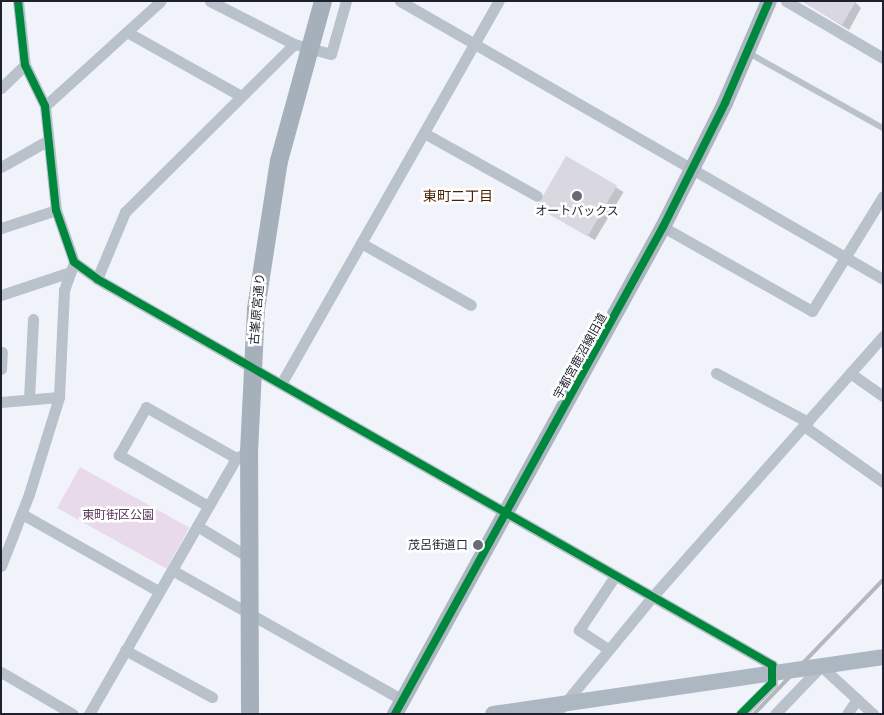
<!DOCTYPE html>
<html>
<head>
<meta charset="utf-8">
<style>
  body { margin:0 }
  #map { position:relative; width:884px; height:715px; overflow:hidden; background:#f1f3fa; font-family:Lato,"Noto Sans JP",sans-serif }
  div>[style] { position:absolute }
  .green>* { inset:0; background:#e8daea; transform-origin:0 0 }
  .shadow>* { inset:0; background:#0003; transform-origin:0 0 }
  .building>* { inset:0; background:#d9d8e1; transform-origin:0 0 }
  .lane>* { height:5.5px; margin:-2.75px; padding:0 2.75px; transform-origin:2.75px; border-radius:2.75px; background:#b9c1ca }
  .street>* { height:11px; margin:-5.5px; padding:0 5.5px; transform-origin:5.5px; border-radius:5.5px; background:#b9c1ca }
  .secondary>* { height:16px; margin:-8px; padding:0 8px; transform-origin:8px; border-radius:8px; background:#adb7c2 }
  .primary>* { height:18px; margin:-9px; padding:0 9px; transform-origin:9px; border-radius:9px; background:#a5b0bb }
  .rail>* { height:4px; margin:-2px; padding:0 2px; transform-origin:2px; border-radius:2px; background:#b3b8be }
  .cycleway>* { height:8px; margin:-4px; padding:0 4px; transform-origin:4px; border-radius:4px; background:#00873e }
  .dots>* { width:14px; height:14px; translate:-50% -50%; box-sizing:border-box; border:2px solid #fff; border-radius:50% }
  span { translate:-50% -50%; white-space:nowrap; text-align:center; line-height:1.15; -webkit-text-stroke:5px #fff; paint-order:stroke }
  .poi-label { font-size:12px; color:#1e212d }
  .right { translate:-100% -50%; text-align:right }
  .street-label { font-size:12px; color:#1e212d }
  .park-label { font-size:12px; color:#5c3559 }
  .neighbourhood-label { font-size:14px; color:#4b1f00 }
  .frame { position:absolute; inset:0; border:2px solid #1e212d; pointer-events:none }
</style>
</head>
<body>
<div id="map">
  <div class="green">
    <i style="left:80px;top:467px;width:125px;height:47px;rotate:29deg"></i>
  </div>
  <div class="shadow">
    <i style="clip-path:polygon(802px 1px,855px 2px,861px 8px,849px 30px)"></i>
    <i style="left:567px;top:158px;width:66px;height:56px;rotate:31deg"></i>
  </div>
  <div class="building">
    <i style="clip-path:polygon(801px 1px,856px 1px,842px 25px)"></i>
    <i style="left:566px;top:156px;width:59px;height:59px;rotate:30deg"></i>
  </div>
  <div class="lane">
    <i style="left:749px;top:53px;width:154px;rotate:29.2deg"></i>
  </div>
  <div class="street">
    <i style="left:18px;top:1px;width:64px;rotate:83.8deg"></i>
    <i style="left:25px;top:65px;width:46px;rotate:64deg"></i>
    <i style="left:45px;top:106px;width:105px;rotate:84deg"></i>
    <i style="left:56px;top:210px;width:55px;rotate:70.9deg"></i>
    <i style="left:74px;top:262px;width:29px;rotate:36deg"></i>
    <i style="left:97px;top:279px;width:778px;rotate:29.76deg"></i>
    <i style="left:772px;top:665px;width:18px;rotate:90deg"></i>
    <i style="left:772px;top:683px;width:44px;rotate:135deg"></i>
    <i style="left:210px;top:1px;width:94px;rotate:27.1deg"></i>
    <i style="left:400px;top:1px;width:557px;rotate:29.92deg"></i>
    <i style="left:786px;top:1px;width:113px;rotate:30.4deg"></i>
    <i style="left:127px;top:32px;width:131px;rotate:29.3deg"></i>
    <i style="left:1px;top:88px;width:33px;rotate:-44deg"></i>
    <i style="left:45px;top:106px;width:156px;rotate:-42.2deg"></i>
    <i style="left:424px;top:133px;width:129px;rotate:29.1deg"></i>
    <i style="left:1px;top:167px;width:53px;rotate:-29.5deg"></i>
    <i style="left:663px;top:227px;width:171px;rotate:29.4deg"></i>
    <i style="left:812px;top:311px;width:135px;rotate:-58.3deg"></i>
    <i style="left:1px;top:228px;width:58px;rotate:-18.1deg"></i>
    <i style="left:361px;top:243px;width:126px;rotate:29.4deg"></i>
    <i style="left:97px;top:279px;width:73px;rotate:-67.3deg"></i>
    <i style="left:125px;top:212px;width:238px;rotate:-44.8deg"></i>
    <i style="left:294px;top:44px;width:38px;rotate:15deg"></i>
    <i style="left:331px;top:54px;width:55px;rotate:-74.2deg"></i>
    <i style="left:1px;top:295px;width:73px;rotate:-18.4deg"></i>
    <i style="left:1px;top:369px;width:17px;rotate:-87deg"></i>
    <i style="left:716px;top:373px;width:104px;rotate:28deg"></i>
    <i style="left:850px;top:373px;width:40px;rotate:34.9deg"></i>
    <i style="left:281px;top:384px;width:441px;rotate:-60.4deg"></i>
    <i style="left:29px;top:399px;width:80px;rotate:-87.1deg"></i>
    <i style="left:1px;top:402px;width:58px;rotate:-4.9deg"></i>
    <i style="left:804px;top:426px;width:97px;rotate:35.3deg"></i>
    <i style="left:208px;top:506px;width:103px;rotate:-150.2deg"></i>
    <i style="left:119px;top:455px;width:55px;rotate:-60.6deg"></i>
    <i style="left:146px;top:407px;width:103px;rotate:29.5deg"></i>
    <i style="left:22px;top:514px;width:156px;rotate:29.5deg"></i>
    <i style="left:197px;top:526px;width:62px;rotate:31.1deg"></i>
    <i style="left:1px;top:566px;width:77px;rotate:-68.7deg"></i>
    <i style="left:29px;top:494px;width:102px;rotate:-72.8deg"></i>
    <i style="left:59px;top:397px;width:107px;rotate:-87.3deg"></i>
    <i style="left:64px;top:290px;width:30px;rotate:-70deg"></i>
    <i style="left:172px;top:570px;width:265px;rotate:29.4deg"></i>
    <i style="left:608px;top:649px;width:35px;rotate:-147deg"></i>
    <i style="left:579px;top:630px;width:65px;rotate:-56.3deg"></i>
    <i style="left:125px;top:650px;width:99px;rotate:28.4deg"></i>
    <i style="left:1px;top:672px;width:83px;rotate:30.3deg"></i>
    <i style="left:89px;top:714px;width:295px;rotate:-60.1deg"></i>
    <i style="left:236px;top:458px;width:14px;rotate:-25deg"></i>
    <i style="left:556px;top:714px;width:153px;rotate:-50.6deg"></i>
    <i style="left:653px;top:596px;width:347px;rotate:-48.5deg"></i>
    <i style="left:775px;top:714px;width:66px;rotate:-46.2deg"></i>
    <i style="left:821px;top:666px;width:71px;rotate:42.7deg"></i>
    <i style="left:847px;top:714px;width:18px;rotate:-56deg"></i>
  </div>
  <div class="secondary">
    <i style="left:395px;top:714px;width:556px;rotate:-61.18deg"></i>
    <i style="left:663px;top:227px;width:139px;rotate:-63.4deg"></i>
    <i style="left:725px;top:103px;width:111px;rotate:-66.7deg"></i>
    <i style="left:493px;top:714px;width:394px;rotate:-8.3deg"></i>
  </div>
  <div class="primary">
    <i style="left:250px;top:714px;width:262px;rotate:-90.2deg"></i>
    <i style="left:249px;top:452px;width:143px;rotate:-87.2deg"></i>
    <i style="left:256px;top:309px;width:150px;rotate:-81.2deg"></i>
    <i style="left:279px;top:161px;width:166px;rotate:-74.6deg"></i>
  </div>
  <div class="rail">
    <i style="left:754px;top:714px;width:186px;rotate:-46.1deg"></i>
  </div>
  <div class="cycleway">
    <i style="left:18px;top:1px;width:64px;rotate:83.8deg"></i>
    <i style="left:25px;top:65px;width:46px;rotate:64deg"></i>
    <i style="left:45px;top:106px;width:105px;rotate:84deg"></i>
    <i style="left:56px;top:210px;width:55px;rotate:70.9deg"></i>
    <i style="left:74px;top:262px;width:29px;rotate:36deg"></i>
    <i style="left:97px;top:279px;width:778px;rotate:29.76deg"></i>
    <i style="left:772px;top:665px;width:18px;rotate:90deg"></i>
    <i style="left:772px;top:683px;width:44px;rotate:135deg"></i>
    <i style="left:395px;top:714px;width:556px;rotate:-61.18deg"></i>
    <i style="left:663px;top:227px;width:139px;rotate:-63.4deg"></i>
    <i style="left:725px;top:103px;width:111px;rotate:-66.7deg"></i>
  </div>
  <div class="dots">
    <i style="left:577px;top:196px;background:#686a75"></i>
    <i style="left:478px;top:545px;background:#686a75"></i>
  </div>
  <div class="poi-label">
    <span style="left:577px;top:211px">オートバックス</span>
    <span class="right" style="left:468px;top:545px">茂呂街道口</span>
  </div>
  <div class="street-label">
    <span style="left:257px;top:309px;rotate:-85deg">古峯原宮通り</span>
    <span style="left:580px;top:356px;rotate:-61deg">宇都宮鹿沼線旧道</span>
  </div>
  <div class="park-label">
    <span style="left:118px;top:515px">東町街区公園</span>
  </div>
  <div class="neighbourhood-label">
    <span style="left:458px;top:196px">東町二丁目</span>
  </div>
  <div class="frame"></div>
</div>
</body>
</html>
